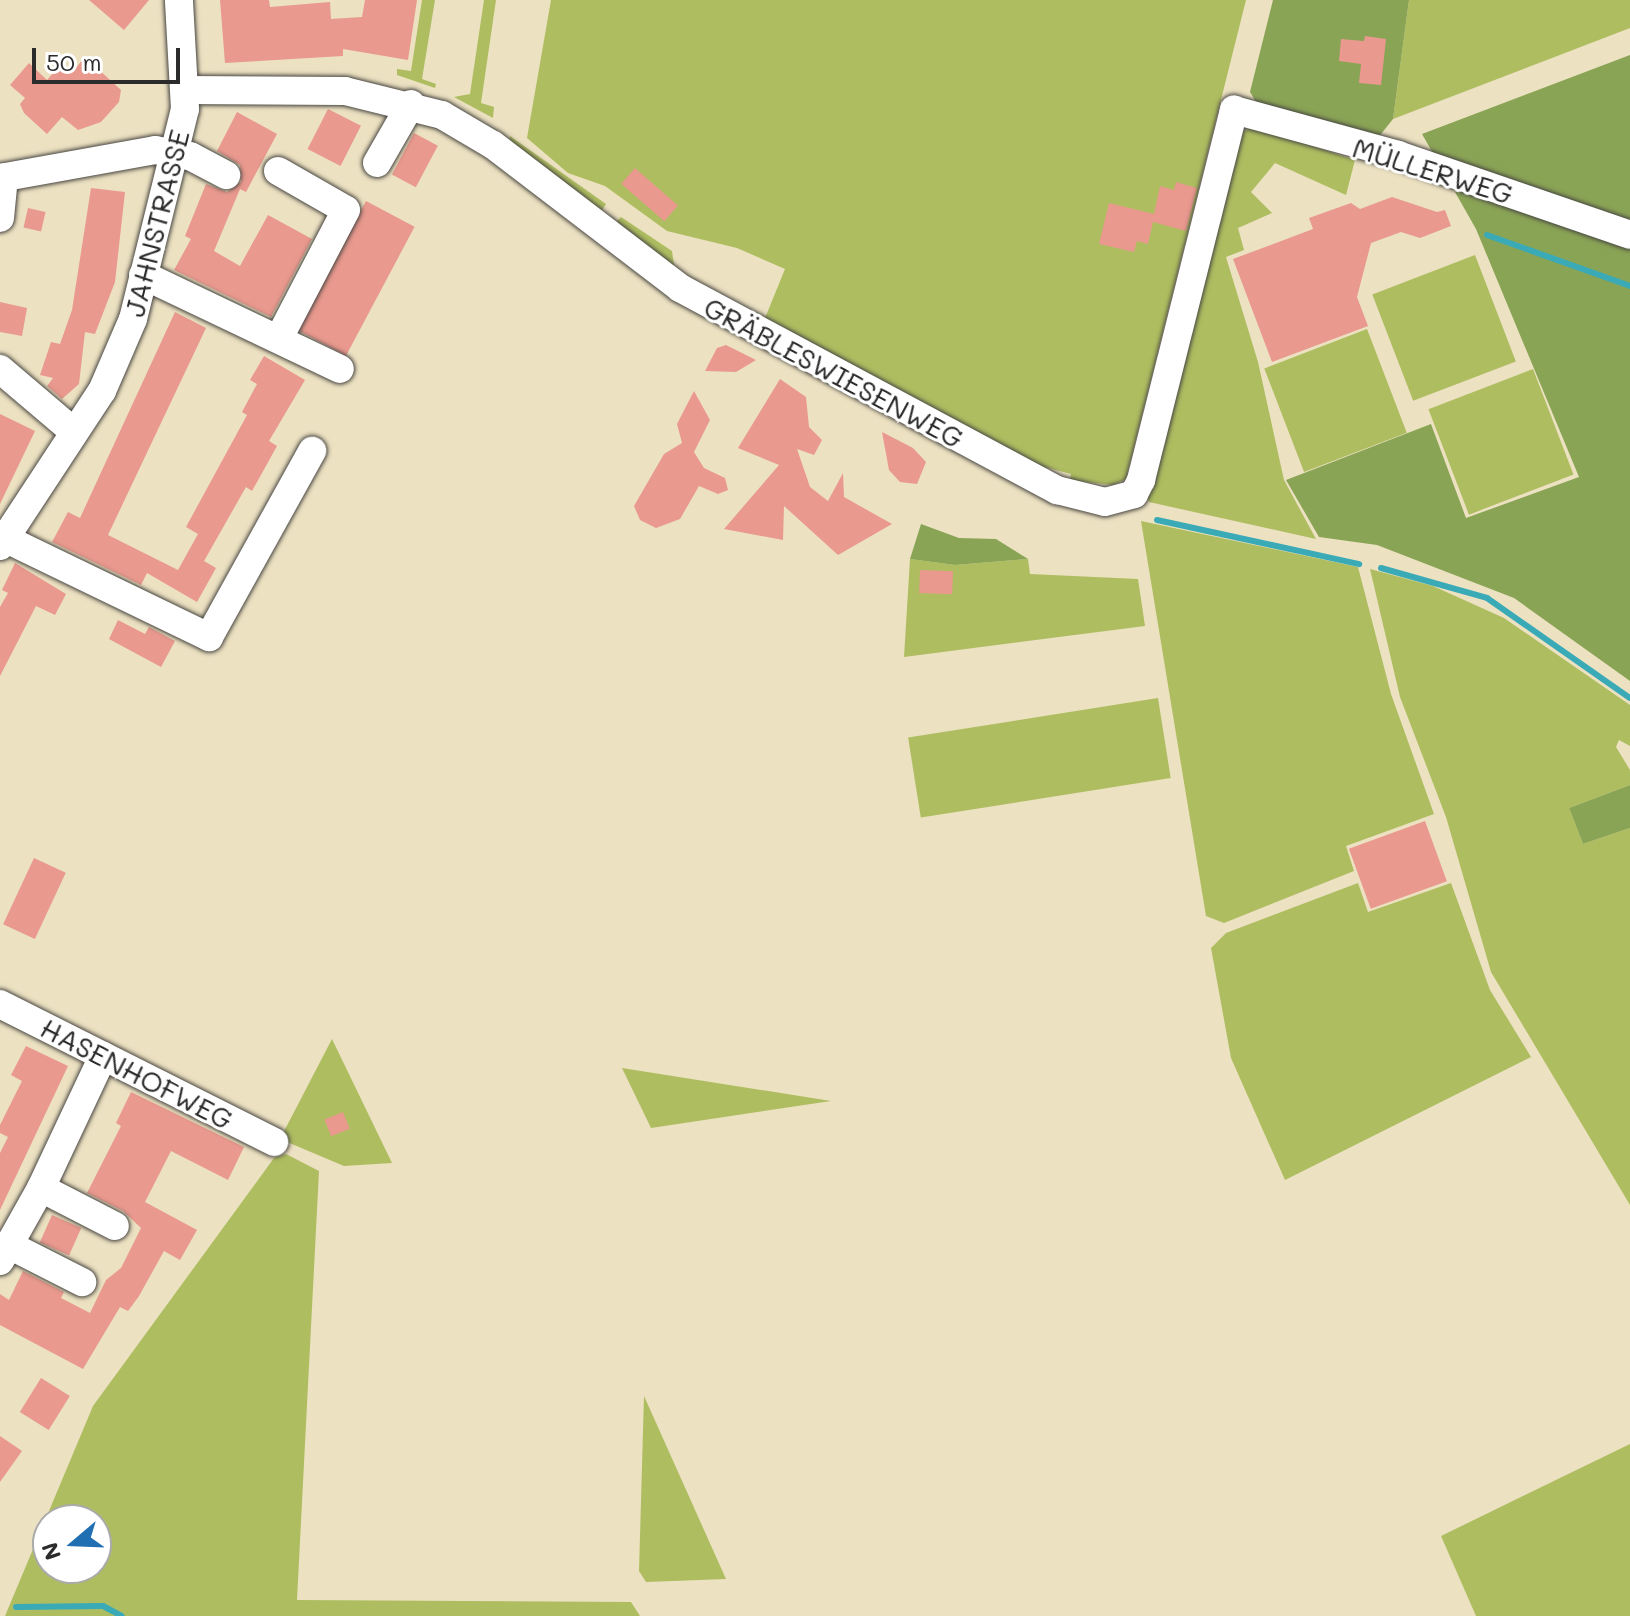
<!DOCTYPE html>
<html>
<head>
<meta charset="utf-8">
<style>
  body { margin:0 }
  #map { position:relative; width:1630px; height:1616px; overflow:hidden; background:#ece1c1; font-family:Mali,sans-serif }
  div>[style] { position:absolute }
  .green>* { inset:0; background:#aebd60; transform-origin:0 0 }
  .forest>* { inset:0; background:#8aa456 }
  .stream>* { height:6px; margin:-3px; padding:0 3px; transform-origin:3px; border-radius:3px; background:#3aaab7 }
  .building>* { inset:0; background:#e9998e; transform-origin:0 0 }
  .roads { filter:drop-shadow(0 0 2px #484642) drop-shadow(0 0 2px #484642) }
  .minor>* { height:28px; margin:-14px; padding:0 14px; transform-origin:14px; border-radius:14px; background:#fff }
  span { translate:-50% -50%; white-space:nowrap; text-align:center; line-height:1.15; -webkit-text-stroke:6px #fff; paint-order:stroke }
  .street-label { font-size:28px; color:#2b2b2b }
  .north { position:absolute; left:32px; top:1504px; width:80px; height:80px; box-sizing:border-box; background:#fff; border:2px solid #aaa; border-radius:50%; rotate:251deg; font-size:22px; font-weight:700; line-height:32px; text-align:center; color:#2b2b2b }
  .north::after { content:''; display:block; margin:auto; width:28px; height:36px; background:#1f6fb2; clip-path:polygon(50% 0,100% 100%,50% 72%,0 100%) }
  .scale { position:absolute; left:32px; top:48px; width:148px; height:36px; box-sizing:border-box; border:4px solid #2b2b2b; border-top:0; padding-left:10px; font-size:24px; line-height:28px; white-space:nowrap; color:#2b2b2b; -webkit-text-stroke:6px #fff; paint-order:stroke }
</style>
</head>
<body>
<div id="map">
  <div class="green">
    <i style="clip-path:polygon(422px 0,435px 0,422px 79px,436px 84px,435px 88px,397px 75px,397px 69px,411px 71px)"></i>
    <i style="clip-path:polygon(484px 0,496px 0,481px 103px,494px 107px,493px 118px,454px 97px,470px 94px)"></i>
    <i style="clip-path:polygon(551px 0,1246px 0,1126px 479px,1113px 485px,1070px 480px,1071px 474px,1037px 465px,763px 323px,785px 269px,737px 248px,667px 231px,605px 186px,568px 173px,527px 138px)"></i>
    <i style="clip-path:polygon(1409px 0,1630px 0,1630px 28px,1393px 119px)"></i>
    <i style="clip-path:polygon(1255px 127px,1355px 160px,1346px 195px,1275px 163px,1251px 192px,1272px 213px,1238px 228px,1244px 250px,1226px 257px,1258px 362px,1284px 480px,1316px 539px,1149px 502px,1145px 493px,1241px 132px)"></i>
    <i style="clip-path:polygon(510px 136px,606px 204px,599px 215px,508px 149px)"></i>
    <i style="clip-path:polygon(621px 217px,672px 251px,675px 272px,613px 225px)"></i>
    <i style="left:1475px;top:255px;width:114px;height:110px;rotate:69deg"></i>
    <i style="left:1367px;top:329px;width:111px;height:110px;rotate:69deg"></i>
    <i style="left:1533px;top:369px;width:113px;height:112px;rotate:69deg"></i>
    <i style="clip-path:polygon(1141px 521px,1358px 567px,1391px 694px,1434px 814px,1346px 846px,1354px 871px,1224px 923px,1206px 916px)"></i>
    <i style="clip-path:polygon(910px 559px,955px 565px,1028px 559px,1030px 574px,1138px 579px,1145px 626px,904px 657px)"></i>
    <i style="clip-path:polygon(1370px 569px,1433px 586px,1504px 618px,1630px 705px,1630px 746px,1619px 740px,1616px 747px,1630px 770px,1630px 785px,1569px 808px,1583px 844px,1630px 828px,1630px 1205px,1491px 972px,1446px 817px,1400px 697px)"></i>
    <i style="left:1158px;top:698px;width:81px;height:253px;rotate:81deg"></i>
    <i style="clip-path:polygon(1358px 883px,1368px 912px,1451px 883px,1490px 990px,1531px 1057px,1285px 1180px,1231px 1058px,1211px 948px,1226px 933px)"></i>
    <i style="clip-path:polygon(332px 1039px,392px 1163px,344px 1166px,280px 1139px)"></i>
    <i style="clip-path:polygon(622px 1068px,831px 1101px,651px 1128px)"></i>
    <i style="clip-path:polygon(evenodd,286px 1154px,319px 1171px,297px 1600px,631px 1602px,640px 1616px,5px 1616px,93px 1406px,274px 1158px,286px 1154px,48px 1520px,96px 1520px,96px 1568px,48px 1568px,48px 1520px)"></i>
    <i style="clip-path:polygon(644px 1396px,726px 1579px,646px 1582px,639px 1571px)"></i>
    <i style="clip-path:polygon(1630px 1444px,1630px 1616px,1476px 1616px,1441px 1536px)"></i>
  </div>
  <div class="forest">
    <i style="clip-path:polygon(1273px 0,1409px 0,1393px 119px,1373px 144px,1263px 113px,1250px 92px)"></i>
    <i style="clip-path:polygon(1630px 55px,1630px 681px,1514px 598px,1377px 545px,1319px 537px,1286px 480px,1431px 424px,1466px 518px,1579px 477px,1476px 229px,1422px 134px)"></i>
    <i style="clip-path:polygon(921px 524px,959px 538px,996px 539px,1028px 559px,955px 565px,910px 559px)"></i>
    <i style="clip-path:polygon(1630px 785px,1630px 828px,1583px 844px,1569px 808px)"></i>
  </div>
  <div class="stream">
    <i style="left:1487px;top:235px;width:152px;rotate:19.6deg"></i>
    <i style="left:1157px;top:520px;width:207px;rotate:12.3deg"></i>
    <i style="left:1381px;top:568px;width:110px;rotate:15.8deg"></i>
    <i style="left:1487px;top:598px;width:174px;rotate:35deg"></i>
    <i style="left:16px;top:1607px;width:87px;rotate:-0.7deg"></i>
    <i style="left:103px;top:1606px;width:21px;rotate:28deg"></i>
  </div>
  <div class="building">
    <i style="clip-path:polygon(89px 0,149px 0,124px 30px)"></i>
    <i style="clip-path:polygon(220px 0,269px 0,270px 7px,330px 2px,331px 19px,362px 17px,365px 0,417px 0,408px 60px,343px 49px,343px 56px,225px 63px)"></i>
    <i style="clip-path:polygon(1365px 36px,1386px 39px,1381px 85px,1359px 83px,1361px 64px,1339px 61px,1341px 39px,1364px 41px)"></i>
    <i style="clip-path:polygon(85px 57px,121px 90px,119px 102px,101px 122px,78px 130px,62px 117px,47px 134px,24px 113px,20px 104px,25px 98px,10px 85px,29px 63px,47px 80px,55px 71px,74px 70px)"></i>
    <i style="left:328px;top:109px;width:37px;height:45px;rotate:27deg"></i>
    <i style="clip-path:polygon(237px 112px,277px 134px,246px 192px,240px 189px,214px 251px,240px 266px,268px 215px,312px 239px,271px 317px,174px 270px,191px 239px,185px 236px,206px 184px,227px 192px,241px 182px,240px 165px,217px 151px)"></i>
    <i style="left:414px;top:133px;width:27px;height:47px;rotate:28deg"></i>
    <i style="left:635px;top:168px;width:57px;height:21px;rotate:41deg"></i>
    <i style="clip-path:polygon(1176px 182px,1197px 188px,1186px 231px,1153px 222px,1148px 244px,1137px 241px,1134px 252px,1099px 244px,1109px 203px,1154px 214px,1160px 186px,1174px 190px)"></i>
    <i style="clip-path:polygon(91px 188px,125px 192px,115px 282px,95px 334px,85px 332px,79px 384px,62px 399px,47px 386px,53px 378px,40px 375px,51px 342px,60px 344px,72px 310px)"></i>
    <i style="clip-path:polygon(1392px 197px,1437px 212px,1445px 210px,1451px 226px,1420px 238px,1401px 232px,1371px 243px,1357px 297px,1368px 326px,1272px 362px,1233px 259px,1313px 229px,1309px 218px,1351px 203px,1360px 209px)"></i>
    <i style="left:366px;top:201px;width:55px;height:146px;rotate:28deg"></i>
    <i style="left:28px;top:208px;width:18px;height:20px;rotate:13deg"></i>
    <i style="clip-path:polygon(0 302px,27px 308px,22px 336px,0 332px)"></i>
    <i style="clip-path:polygon(175px 312px,206px 328px,108px 535px,178px 570px,198px 534px,186px 527px,247px 415px,242px 412px,257px 384px,250px 380px,264px 356px,305px 380px,269px 441px,277px 446px,252px 491px,246px 487px,204px 561px,216px 568px,197px 602px,147px 573px,141px 585px,52px 542px,68px 512px,80px 518px)"></i>
    <i style="clip-path:polygon(726px 345px,756px 360px,736px 372px,705px 371px,717px 348px)"></i>
    <i style="clip-path:polygon(780px 379px,806px 397px,809px 427px,822px 440px,814px 455px,797px 449px,810px 487px,828px 501px,843px 473px,844px 497px,892px 524px,838px 555px,784px 506px,783px 540px,724px 529px,779px 465px,738px 448px)"></i>
    <i style="clip-path:polygon(694px 391px,710px 420px,694px 452px,704px 468px,725px 478px,728px 490px,718px 494px,699px 486px,680px 519px,656px 528px,640px 520px,634px 506px,664px 454px,682px 443px,677px 424px)"></i>
    <i style="clip-path:polygon(0 414px,35px 431px,0 504px)"></i>
    <i style="clip-path:polygon(882px 432px,913px 448px,926px 462px,917px 484px,900px 482px,889px 470px)"></i>
    <i style="clip-path:polygon(15px 563px,66px 594px,55px 615px,36px 606px,0 676px,0 607px,8px 593px,2px 590px)"></i>
    <i style="left:920px;top:570px;width:33px;height:23px;rotate:2deg"></i>
    <i style="clip-path:polygon(118px 620px,145px 634px,149px 627px,175px 641px,161px 667px,109px 639px)"></i>
    <i style="left:1425px;top:821px;width:64px;height:81px;rotate:70deg"></i>
    <i style="left:34px;top:858px;width:35px;height:73px;rotate:25deg"></i>
    <i style="clip-path:polygon(26px 1046px,68px 1066px,0 1210px,0 1153px,8px 1137px,0 1133px,0 1125px,22px 1081px,11px 1075px)"></i>
    <i style="clip-path:polygon(131px 1092px,244px 1147px,228px 1180px,171px 1151px,145px 1202px,197px 1230px,180px 1260px,164px 1251px,139px 1296px,128px 1311px,120px 1307px,83px 1369px,0 1325px,0 1294px,9px 1300px,23px 1271px,64px 1292px,61px 1298px,90px 1313px,106px 1280px,121px 1268px,141px 1228px,123px 1211px,87px 1193px,121px 1126px,116px 1123px)"></i>
    <i style="left:343px;top:1112px;width:18px;height:20px;rotate:68deg"></i>
    <i style="left:52px;top:1215px;width:32px;height:30px;rotate:24deg"></i>
    <i style="left:41px;top:1378px;width:34px;height:40px;rotate:32deg"></i>
    <i style="clip-path:polygon(0 1436px,22px 1451px,0 1482px)"></i>
  </div>
  <div class="roads">
    <div class="minor">
      <i style="left:185px;top:90px;width:160px;rotate:0.4deg"></i>
      <i style="left:345px;top:91px;width:100px;rotate:13.9deg"></i>
      <i style="left:442px;top:115px;width:59px;rotate:30.5deg"></i>
      <i style="left:493px;top:145px;width:235px;rotate:37.4deg"></i>
      <i style="left:680px;top:288px;width:428px;rotate:28.2deg"></i>
      <i style="left:1057px;top:490px;width:49px;rotate:14deg"></i>
      <i style="left:1105px;top:502px;width:30px;rotate:-15deg"></i>
      <i style="left:1134px;top:494px;width:16px;rotate:-63deg"></i>
      <i style="left:1141px;top:480px;width:382px;rotate:-75.9deg"></i>
      <i style="left:1234px;top:110px;width:170px;rotate:15.3deg"></i>
      <i style="left:1398px;top:155px;width:245px;rotate:19deg"></i>
      <i style="left:377px;top:163px;width:68px;rotate:-60deg"></i>
      <i style="left:278px;top:171px;width:78px;rotate:29.8deg"></i>
      <i style="left:346px;top:210px;width:144px;rotate:117.6deg"></i>
      <i style="left:0;top:178px;width:158px;rotate:-10.2deg"></i>
      <i style="left:155px;top:150px;width:36px;rotate:10deg"></i>
      <i style="left:190px;top:156px;width:41px;rotate:27.8deg"></i>
      <i style="left:0;top:218px;width:41px;rotate:-84.4deg"></i>
      <i style="left:143px;top:275px;width:218px;rotate:25.5deg"></i>
      <i style="left:0;top:369px;width:97px;rotate:40.4deg"></i>
      <i style="left:4px;top:538px;width:228px;rotate:25.8deg"></i>
      <i style="left:209px;top:637px;width:213px;rotate:-61deg"></i>
      <i style="left:0;top:546px;width:186px;rotate:-56.7deg"></i>
      <i style="left:102px;top:391px;width:78px;rotate:-66.7deg"></i>
      <i style="left:133px;top:319px;width:216px;rotate:-76.1deg"></i>
      <i style="left:185px;top:109px;width:109px;rotate:-93.2deg"></i>
      <i style="left:0;top:1004px;width:307px;rotate:26.7deg"></i>
      <i style="left:41px;top:1188px;width:83px;rotate:27.2deg"></i>
      <i style="left:11px;top:1246px;width:80px;rotate:26.9deg"></i>
      <i style="left:0;top:1261px;width:84px;rotate:-60.7deg"></i>
      <i style="left:41px;top:1188px;width:146px;rotate:-64.8deg"></i>
    </div>
  </div>
  <div class="street-label">
    <span style="left:1433px;top:170px;rotate:17deg">MÜLLERWEG</span>
    <span style="left:156px;top:223px;rotate:-76deg">JAHNSTRASSE</span>
    <span style="left:834px;top:372px;rotate:28deg">GRÄBLESWIESENWEG</span>
    <span style="left:137px;top:1073px;rotate:27deg">HASENHOFWEG</span>
  </div>
  <div class="north">N</div>
  <div class="scale">50 m</div>
</div>
</body>
</html>
